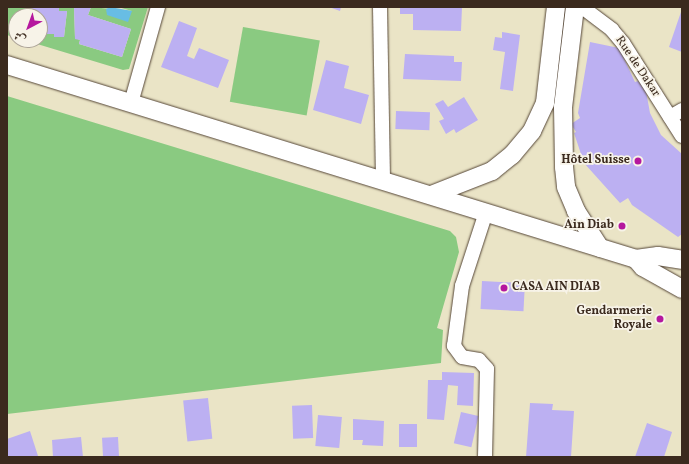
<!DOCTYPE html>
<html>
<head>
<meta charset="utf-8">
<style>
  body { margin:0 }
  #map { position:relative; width:689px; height:464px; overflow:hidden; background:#eae4c6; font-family:Vollkorn,Amiri,serif }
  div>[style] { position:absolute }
  .green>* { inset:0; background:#8aca81; transform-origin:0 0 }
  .water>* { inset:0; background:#68bde4 }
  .building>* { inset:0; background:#bcb0f2; transform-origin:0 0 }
  .roads { filter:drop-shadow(0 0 1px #554637) drop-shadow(0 0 1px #554637) }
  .minor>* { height:14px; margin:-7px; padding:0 7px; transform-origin:7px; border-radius:7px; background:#fff }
  .major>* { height:18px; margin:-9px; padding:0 9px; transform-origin:9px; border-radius:9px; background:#fff }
  .dots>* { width:11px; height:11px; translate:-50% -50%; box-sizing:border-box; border:2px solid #f7f3e8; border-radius:50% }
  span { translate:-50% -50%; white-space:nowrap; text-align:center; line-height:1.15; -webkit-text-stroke:3.5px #f7f3e8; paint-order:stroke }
  .street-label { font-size:12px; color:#3b2a1e }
  .poi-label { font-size:12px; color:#3b2a1e; font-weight:700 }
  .right { translate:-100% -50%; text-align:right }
  .left { translate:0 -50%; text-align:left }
  .frame { position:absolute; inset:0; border:8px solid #3b2a1e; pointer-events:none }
  .north { position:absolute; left:8px; top:8px; width:40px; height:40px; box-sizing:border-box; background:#f7f3e8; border:1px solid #aca397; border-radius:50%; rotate:221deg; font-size:11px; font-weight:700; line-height:16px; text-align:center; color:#3b2a1e }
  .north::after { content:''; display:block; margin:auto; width:14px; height:18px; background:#b5179e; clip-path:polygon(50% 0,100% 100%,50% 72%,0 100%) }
</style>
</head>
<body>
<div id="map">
  <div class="green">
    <i style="clip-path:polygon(7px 7px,32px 7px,29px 16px,16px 16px,16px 38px,7px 35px)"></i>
    <i style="clip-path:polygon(59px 7px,74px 7px,75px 38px,80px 40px,79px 44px,122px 57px,131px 29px,88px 15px,91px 7px,132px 11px,118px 7px,148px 7px,129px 69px,123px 70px,24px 40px,40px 40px,40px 30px,54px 34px,54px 37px,64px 37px,67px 11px,59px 11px)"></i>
    <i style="left:243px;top:27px;width:78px;height:76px;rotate:10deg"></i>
    <i style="clip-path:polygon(7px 96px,450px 231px,456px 237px,459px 252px,437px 328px,443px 330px,441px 363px,7px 414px)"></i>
  </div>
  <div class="water">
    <i style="clip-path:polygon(110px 7px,132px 11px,128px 22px,107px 15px,106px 9px)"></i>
  </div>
  <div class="building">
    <i style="clip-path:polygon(32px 7px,59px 7px,59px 11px,67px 11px,64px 37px,54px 37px,54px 34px,45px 34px,45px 30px,40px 30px,40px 16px,29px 16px)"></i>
    <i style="clip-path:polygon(74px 7px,91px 7px,88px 15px,131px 29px,122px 57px,79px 44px,80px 40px,75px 39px)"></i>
    <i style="clip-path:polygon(329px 7px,341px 7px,340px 11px)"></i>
    <i style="clip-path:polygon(400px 7px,462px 7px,461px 31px,413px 30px,413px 14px,400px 14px)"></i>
    <i style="clip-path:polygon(682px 9px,682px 52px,669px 47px)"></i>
    <i style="clip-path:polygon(179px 21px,197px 28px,187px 56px,194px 59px,199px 48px,229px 60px,218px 88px,161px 67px)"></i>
    <i style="clip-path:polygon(502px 32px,520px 35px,513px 91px,500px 89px,505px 52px,493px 50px,495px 37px,502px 38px)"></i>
    <i style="clip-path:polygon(590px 42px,619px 48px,635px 82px,638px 81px,646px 91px,650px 113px,661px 135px,682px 154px,682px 234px,678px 237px,632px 205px,628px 198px,620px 203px,584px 163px,574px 133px,576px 132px,571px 124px,580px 118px,578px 113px)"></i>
    <i style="clip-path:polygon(405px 54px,454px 56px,454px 62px,462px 62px,461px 81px,403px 79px)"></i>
    <i style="clip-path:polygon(326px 60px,349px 66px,344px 88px,369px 95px,361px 124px,313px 110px)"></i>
    <i style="clip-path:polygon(464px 97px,478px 120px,456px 133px,454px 129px,446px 134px,439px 121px,444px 119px,435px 104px,443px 100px,448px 107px)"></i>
    <i style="left:396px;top:111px;width:34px;height:18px;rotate:2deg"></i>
    <i style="left:482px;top:281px;width:43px;height:28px;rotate:3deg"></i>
    <i style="clip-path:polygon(442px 372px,474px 373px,473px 406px,457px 405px,458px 386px,448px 385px,444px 420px,427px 419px,428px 380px,442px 380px)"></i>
    <i style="left:208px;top:398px;width:41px;height:25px;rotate:84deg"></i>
    <i style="clip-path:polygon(530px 403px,553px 404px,552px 410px,574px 411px,571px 457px,526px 457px)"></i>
    <i style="left:312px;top:405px;width:33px;height:20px;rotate:88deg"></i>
    <i style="left:461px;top:412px;width:18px;height:32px;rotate:13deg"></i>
    <i style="left:318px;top:415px;width:24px;height:31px;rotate:5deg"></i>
    <i style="clip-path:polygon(353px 419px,384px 421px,383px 446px,362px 445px,363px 440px,353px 440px)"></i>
    <i style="clip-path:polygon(647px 423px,672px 432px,664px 457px,635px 457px)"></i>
    <i style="left:399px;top:424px;width:18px;height:23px"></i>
    <i style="clip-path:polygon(30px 431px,38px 456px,7px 457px,7px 439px)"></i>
    <i style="clip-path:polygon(81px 437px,83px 457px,53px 457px,52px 440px)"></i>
    <i style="left:118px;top:437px;width:20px;height:16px;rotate:87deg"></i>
  </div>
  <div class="roads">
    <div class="minor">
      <i style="left:380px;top:7px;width:172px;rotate:89deg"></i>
      <i style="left:582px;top:7px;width:38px;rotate:37deg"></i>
      <i style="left:612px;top:30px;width:17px;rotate:50deg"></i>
      <i style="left:623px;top:43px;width:110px;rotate:57.6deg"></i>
      <i style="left:131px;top:103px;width:100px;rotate:-74.3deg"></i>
      <i style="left:670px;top:117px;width:14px;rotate:-30deg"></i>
      <i style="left:485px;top:457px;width:88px;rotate:-88.7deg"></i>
      <i style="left:487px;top:369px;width:12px;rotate:-132deg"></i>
      <i style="left:479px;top:360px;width:17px;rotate:-170deg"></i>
      <i style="left:462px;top:357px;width:14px;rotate:-126deg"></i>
      <i style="left:454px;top:346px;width:61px;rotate:-82.4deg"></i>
      <i style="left:462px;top:286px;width:78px;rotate:-72deg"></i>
    </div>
    <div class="major">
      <i style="left:575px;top:7px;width:101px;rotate:96.8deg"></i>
      <i style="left:563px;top:107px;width:60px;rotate:89deg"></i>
      <i style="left:564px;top:167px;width:20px;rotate:84deg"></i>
      <i style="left:566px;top:187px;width:26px;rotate:67deg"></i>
      <i style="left:576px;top:211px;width:44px;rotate:57deg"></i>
      <i style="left:7px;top:65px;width:658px;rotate:17.14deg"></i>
      <i style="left:636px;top:259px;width:22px;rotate:-8deg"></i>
      <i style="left:658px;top:256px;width:24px;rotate:9deg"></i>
      <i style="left:431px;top:195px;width:66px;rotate:-21.5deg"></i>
      <i style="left:492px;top:171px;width:26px;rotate:-39deg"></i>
      <i style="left:512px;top:155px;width:31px;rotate:-50deg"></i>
      <i style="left:532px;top:131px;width:31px;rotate:-65deg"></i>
      <i style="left:545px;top:103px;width:97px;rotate:-83.5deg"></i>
      <i style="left:636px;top:259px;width:11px;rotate:49deg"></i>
      <i style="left:643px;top:267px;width:45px;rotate:29.4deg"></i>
    </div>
  </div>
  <div class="dots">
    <i style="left:638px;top:161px;background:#b5179e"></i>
    <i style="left:622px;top:226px;background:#b5179e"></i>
    <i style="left:504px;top:288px;background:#b5179e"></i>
    <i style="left:660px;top:319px;background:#b5179e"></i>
  </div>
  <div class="street-label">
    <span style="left:637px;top:67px;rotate:56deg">Rue de Dakar</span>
  </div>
  <div class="poi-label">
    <span class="right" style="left:630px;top:161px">Hôtel Suisse</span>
    <span class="right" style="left:614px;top:226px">Ain Diab</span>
    <span class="left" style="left:512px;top:288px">CASA AIN DIAB</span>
    <span class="right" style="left:652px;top:319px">Gendarmerie<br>Royale</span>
  </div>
  <div class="frame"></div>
  <div class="north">ش</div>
</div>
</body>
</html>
